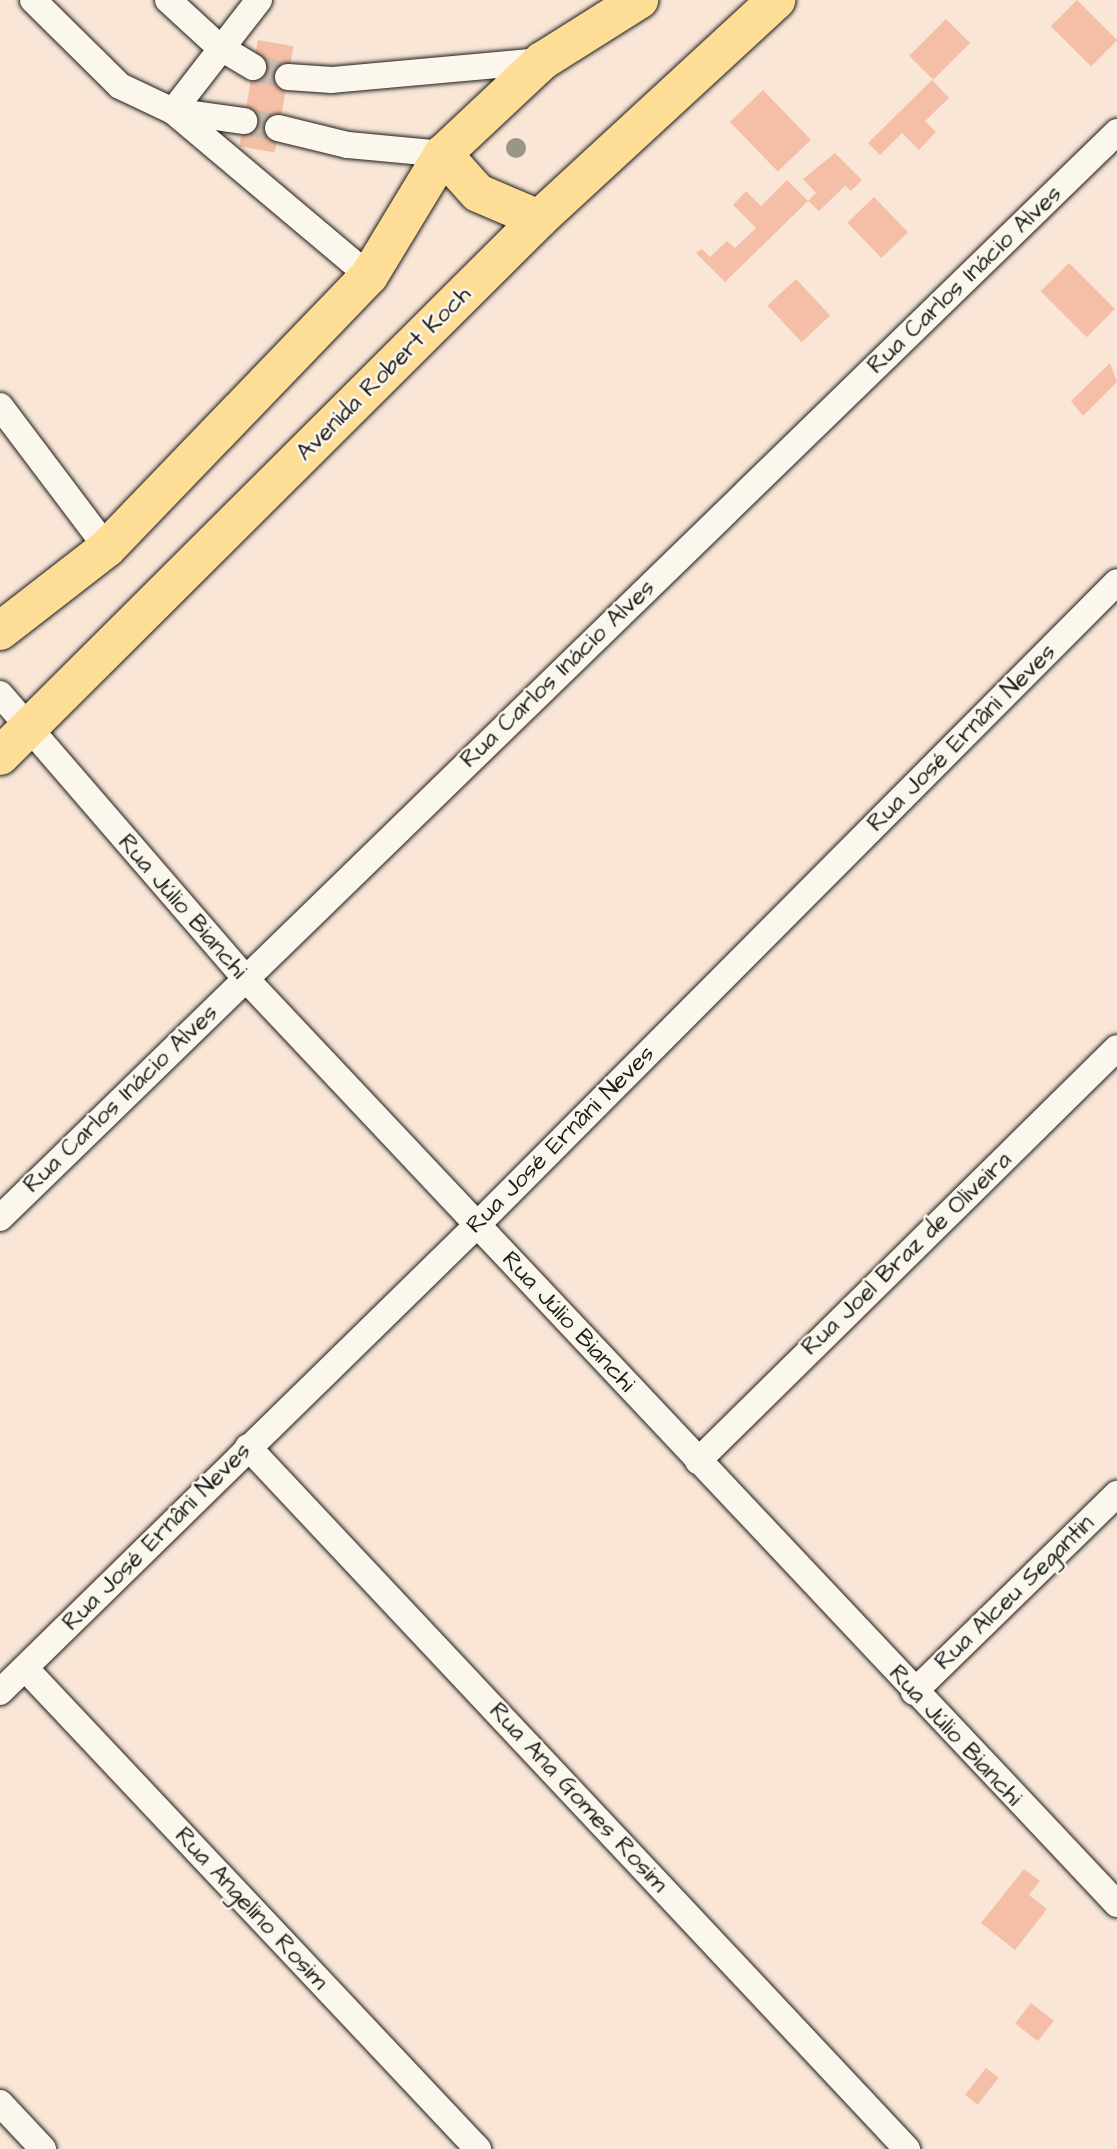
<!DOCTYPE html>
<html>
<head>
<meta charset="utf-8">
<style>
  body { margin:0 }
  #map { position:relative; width:1117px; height:2149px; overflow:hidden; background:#f9e6d7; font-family:"Architects Daughter",sans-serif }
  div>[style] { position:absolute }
  .building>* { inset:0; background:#f4bfa6; transform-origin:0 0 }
  .minor-tunnel>* { height:26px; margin-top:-13px; transform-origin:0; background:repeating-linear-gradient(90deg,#cdbeb2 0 26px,transparent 0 39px) }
  .roads { filter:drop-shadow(0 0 2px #1c1c1c) drop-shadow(0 0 2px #1c1c1c) }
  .minor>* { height:26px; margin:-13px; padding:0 13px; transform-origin:13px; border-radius:13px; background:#fbf7ec }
  .primary>* { height:38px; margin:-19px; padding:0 19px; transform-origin:19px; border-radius:19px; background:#fedd96 }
  .trees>* { width:20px; height:20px; margin:-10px; border-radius:50%; background:#989786 }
  span { translate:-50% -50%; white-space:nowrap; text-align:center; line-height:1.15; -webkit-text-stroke:5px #fbf7ec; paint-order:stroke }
  .street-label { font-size:24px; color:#1c1c1c }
</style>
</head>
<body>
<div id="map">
  <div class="building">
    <i style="left:1077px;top:0;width:57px;height:37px;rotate:45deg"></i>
    <i style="left:946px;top:19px;width:34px;height:52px;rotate:45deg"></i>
    <i style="left:258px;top:40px;width:36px;height:108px;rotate:10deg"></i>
    <i style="clip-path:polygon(932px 80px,949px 98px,925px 121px,936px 132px,919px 150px,902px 133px,880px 155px,868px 143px)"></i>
    <i style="left:763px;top:90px;width:69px;height:46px;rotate:46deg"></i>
    <i style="clip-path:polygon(835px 153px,862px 180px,851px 191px,845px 186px,819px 211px,808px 201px,816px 193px,803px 179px)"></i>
    <i style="clip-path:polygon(787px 180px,808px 201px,725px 282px,696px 253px,702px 249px,710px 257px,727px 241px,735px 248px,756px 228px,733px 205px,746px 191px,761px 206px)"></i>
    <i style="left:874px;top:197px;width:49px;height:37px;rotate:46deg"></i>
    <i style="left:1069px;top:263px;width:65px;height:40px;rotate:45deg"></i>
    <i style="left:796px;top:279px;width:50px;height:39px;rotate:47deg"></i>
    <i style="clip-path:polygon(1110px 363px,1117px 382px,1083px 416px,1071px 401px)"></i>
    <i style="clip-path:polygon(1024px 1869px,1040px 1881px,1029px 1895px,1047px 1909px,1015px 1950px,981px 1923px)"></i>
    <i style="left:1031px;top:2003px;width:29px;height:26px;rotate:38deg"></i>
    <i style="left:986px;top:2068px;width:16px;height:34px;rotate:38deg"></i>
  </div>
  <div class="minor-tunnel">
    <i style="left:253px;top:67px;width:36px;rotate:16deg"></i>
    <i style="left:244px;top:121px;width:35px;rotate:12deg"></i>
  </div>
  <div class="roads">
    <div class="minor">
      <i style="left:33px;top:0;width:122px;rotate:44.7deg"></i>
      <i style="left:120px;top:86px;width:59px;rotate:25.3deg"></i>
      <i style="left:173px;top:111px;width:72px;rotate:8deg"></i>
      <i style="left:168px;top:0;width:68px;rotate:42.6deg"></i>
      <i style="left:218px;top:46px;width:41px;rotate:31deg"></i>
      <i style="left:259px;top:0;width:140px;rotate:127.8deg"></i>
      <i style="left:173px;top:111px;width:256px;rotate:40.1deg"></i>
      <i style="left:288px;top:77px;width:44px;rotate:3.9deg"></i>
      <i style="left:332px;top:80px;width:211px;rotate:-5.2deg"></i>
      <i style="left:278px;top:128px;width:72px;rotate:13.7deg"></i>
      <i style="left:348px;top:145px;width:95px;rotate:5.4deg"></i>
      <i style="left:0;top:406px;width:178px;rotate:53deg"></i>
      <i style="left:0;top:694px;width:375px;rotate:49.2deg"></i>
      <i style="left:245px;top:978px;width:1272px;rotate:46.72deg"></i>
      <i style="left:0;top:1218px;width:1558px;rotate:-44.19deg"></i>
      <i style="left:248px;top:1447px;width:963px;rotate:46.81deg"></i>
      <i style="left:698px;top:1461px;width:588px;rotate:-44.59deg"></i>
      <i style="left:25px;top:1668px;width:661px;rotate:46.72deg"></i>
      <i style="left:0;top:1692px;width:668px;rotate:-44.39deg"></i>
      <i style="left:477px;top:1225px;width:907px;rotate:-45.13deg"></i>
      <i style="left:914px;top:1692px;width:284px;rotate:-44.3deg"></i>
      <i style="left:0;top:2103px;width:63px;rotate:46.9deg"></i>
    </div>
    <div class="primary">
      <i style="left:443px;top:154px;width:52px;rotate:48.1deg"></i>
      <i style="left:478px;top:193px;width:66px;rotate:23.1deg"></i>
      <i style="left:0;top:631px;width:135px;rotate:-37.8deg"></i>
      <i style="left:107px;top:548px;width:378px;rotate:-46.1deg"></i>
      <i style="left:369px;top:276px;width:143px;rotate:-58.8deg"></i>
      <i style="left:443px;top:154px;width:136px;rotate:-43.2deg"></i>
      <i style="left:542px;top:61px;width:115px;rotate:-32.2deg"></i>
      <i style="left:0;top:756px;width:761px;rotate:-44.89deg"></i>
      <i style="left:539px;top:219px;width:323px;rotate:-42.7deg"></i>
    </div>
  </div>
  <div class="trees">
    <i style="left:516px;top:148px"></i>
  </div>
  <div class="street-label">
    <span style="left:965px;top:280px;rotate:-44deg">Rua Carlos Inácio Alves</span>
    <span style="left:384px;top:374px;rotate:-45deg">Avenida Robert Koch</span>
    <span style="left:558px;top:674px;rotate:-44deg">Rua Carlos Inácio Alves</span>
    <span style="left:962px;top:738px;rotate:-45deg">Rua José Ernâni Neves</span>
    <span style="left:182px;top:907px;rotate:49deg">Rua Júlio Bianchi</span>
    <span style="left:121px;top:1099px;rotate:-44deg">Rua Carlos Inácio Alves</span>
    <span style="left:561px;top:1140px;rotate:-45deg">Rua José Ernâni Neves</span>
    <span style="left:907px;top:1254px;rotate:-44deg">Rua Joel Braz de Oliveira</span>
    <span style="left:568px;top:1322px;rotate:47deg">Rua Júlio Bianchi</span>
    <span style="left:157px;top:1537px;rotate:-45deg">Rua José Ernâni Neves</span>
    <span style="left:1015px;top:1593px;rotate:-44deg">Rua Alceu Segantin</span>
    <span style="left:955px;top:1736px;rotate:47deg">Rua Júlio Bianchi</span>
    <span style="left:578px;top:1798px;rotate:47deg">Rua Ana Gomes Rosim</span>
    <span style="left:251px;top:1909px;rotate:47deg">Rua Angelino Rosim</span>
  </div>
</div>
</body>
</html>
